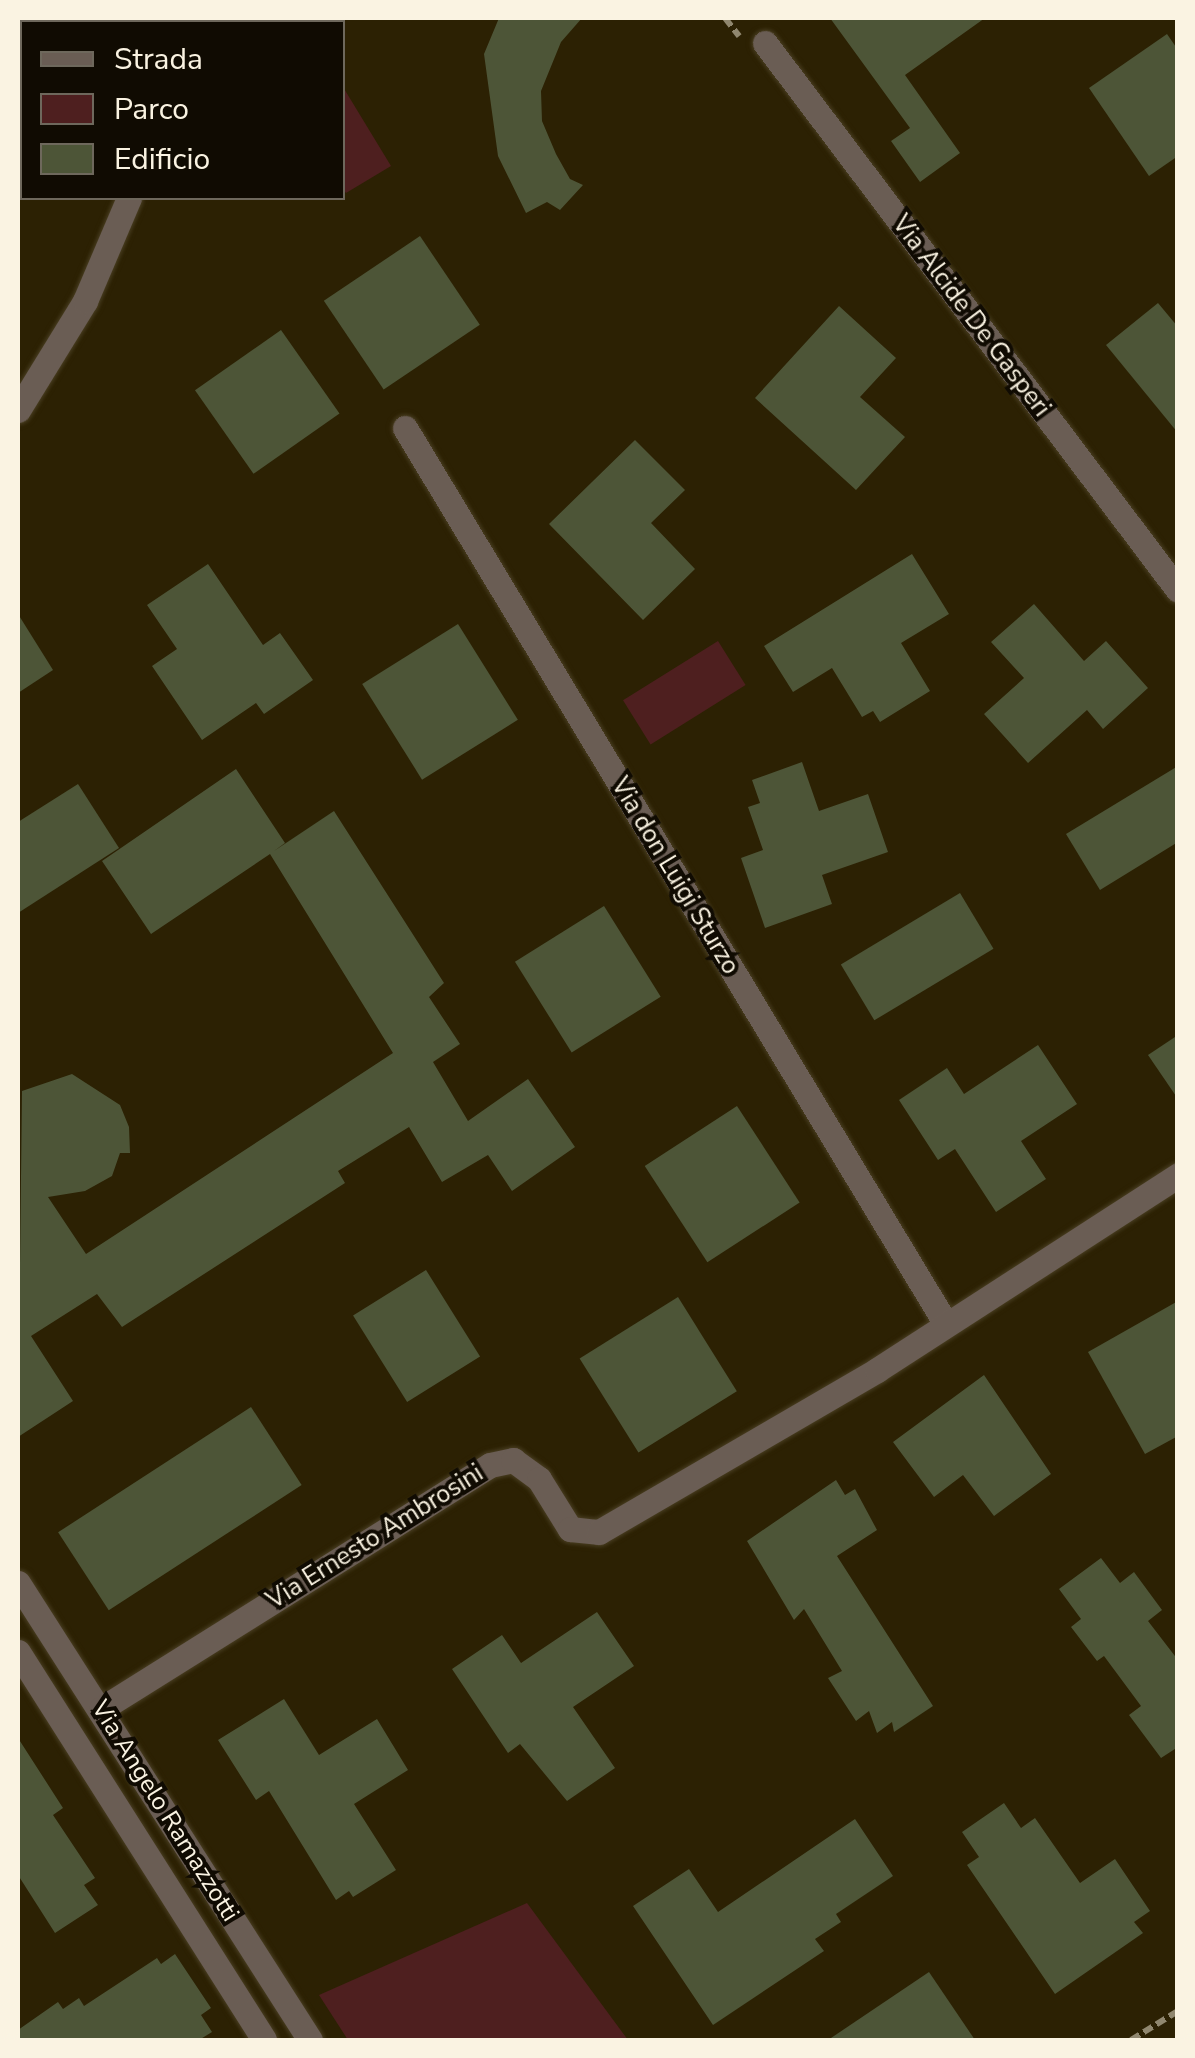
<!DOCTYPE html>
<html>
<head>
<meta charset="utf-8">
<style>
  body { margin:0 }
  #map { position:relative; width:1195px; height:2058px; overflow:hidden; background:#2c2103; font-family:"Nunito Sans",sans-serif }
  div>[style] { position:absolute }
  .green>* { inset:0; background:#4e1f1f; transform-origin:0 0 }
  .building>* { inset:0; background:#4d5537; transform-origin:0 0 }
  .path>* { height:6px; margin-top:-3px; transform-origin:0; background:repeating-linear-gradient(90deg,#90876f 0 10px,transparent 0 15px) }
  .roads { filter:drop-shadow(0 0 2px #493e22) drop-shadow(0 0 2px #493e22) }
  .minor>* { height:25px; margin:-12.5px; padding:0 12.5px; transform-origin:12.5px; border-radius:12.5px; background:#6a5d54 }
  span { translate:-50% -50%; white-space:nowrap; text-align:center; line-height:1.15; -webkit-text-stroke:8px #100b02; paint-order:stroke }
  .street-label { font-size:25px; color:#faf3e2 }
  .frame { position:absolute; inset:0; border:20px solid #faf3e2; pointer-events:none }
  .legend { position:absolute; left:20px; top:20px; width:325px; height:180px; box-sizing:border-box; background:#100b02; border:2px solid #6e685c; margin:0; padding:12px 18px; list-style:none; font-size:30px; color:#faf3e2 }
  .legend li { display:flex; align-items:center; gap:20px; height:50px }
  .legend b { width:50px; border:2px solid #6e685c }
</style>
</head>
<body>
<div id="map">
  <div class="green">
    <i style="clip-path:polygon(343px 87px,391px 166px,346px 193px,342px 188px)"></i>
    <i style="left:718px;top:641px;width:52px;height:112px;rotate:58deg"></i>
    <i style="clip-path:polygon(527px 1903px,628px 2040px,348px 2040px,319px 1995px)"></i>
  </div>
  <div class="building">
    <i style="clip-path:polygon(499px 18px,582px 18px,561px 42px,541px 91px,542px 121px,556px 154px,570px 179px,583px 185px,560px 210px,547px 202px,526px 213px,498px 156px,484px 54px)"></i>
    <i style="clip-path:polygon(830px 18px,985px 18px,905px 75px,960px 153px,920px 182px,891px 141px,910px 128px)"></i>
    <i style="clip-path:polygon(1167px 34px,1178px 50px,1178px 156px,1149px 176px,1089px 88px)"></i>
    <i style="left:420px;top:236px;width:107px;height:116px;rotate:56deg"></i>
    <i style="clip-path:polygon(1158px 303px,1178px 327px,1178px 433px,1106px 345px)"></i>
    <i style="clip-path:polygon(839px 306px,896px 358px,860px 397px,905px 437px,856px 490px,755px 398px)"></i>
    <i style="left:281px;top:330px;width:102px;height:105px;rotate:55deg"></i>
    <i style="clip-path:polygon(635px 440px,685px 490px,651px 523px,695px 569px,643px 620px,549px 524px)"></i>
    <i style="clip-path:polygon(912px 554px,949px 614px,901px 643px,930px 691px,880px 722px,873px 711px,862px 717px,832px 668px,793px 692px,764px 646px)"></i>
    <i style="clip-path:polygon(208px 564px,263px 645px,280px 633px,313px 680px,264px 714px,256px 703px,202px 740px,152px 666px,177px 649px,147px 605px)"></i>
    <i style="clip-path:polygon(1034px 604px,1084px 661px,1106px 641px,1148px 688px,1103px 729px,1087px 710px,1028px 763px,984px 714px,1024px 678px,991px 642px)"></i>
    <i style="clip-path:polygon(18px 614px,53px 670px,18px 693px)"></i>
    <i style="left:458px;top:624px;width:113px;height:113px;rotate:58deg"></i>
    <i style="clip-path:polygon(802px 762px,819px 811px,868px 794px,888px 852px,822px 875px,832px 904px,765px 928px,741px 858px,763px 850px,748px 807px,760px 803px,752px 780px)"></i>
    <i style="clip-path:polygon(1178px 766px,1178px 842px,1100px 890px,1066px 834px)"></i>
    <i style="clip-path:polygon(236px 769px,285px 843px,274px 851px,334px 811px,444px 983px,429px 997px,460px 1044px,433px 1062px,468px 1121px,528px 1079px,575px 1147px,512px 1191px,488px 1155px,442px 1182px,409px 1127px,338px 1171px,345px 1183px,122px 1327px,97px 1294px,31px 1336px,73px 1401px,18px 1437px,22px 1091px,72px 1074px,120px 1105px,129px 1127px,130px 1153px,120px 1153px,112px 1176px,85px 1191px,48px 1197px,86px 1254px,393px 1053px,270px 854px,151px 934px,102px 861px)"></i>
    <i style="clip-path:polygon(78px 784px,119px 848px,18px 913px,18px 822px)"></i>
    <i style="left:960px;top:893px;width:65px;height:139px;rotate:59deg"></i>
    <i style="left:604px;top:906px;width:107px;height:105px;rotate:58deg"></i>
    <i style="clip-path:polygon(1178px 1035px,1178px 1099px,1148px 1055px)"></i>
    <i style="clip-path:polygon(1038px 1045px,1077px 1104px,1021px 1141px,1046px 1179px,996px 1212px,955px 1149px,938px 1160px,899px 1100px,947px 1068px,964px 1094px)"></i>
    <i style="left:737px;top:1106px;width:115px;height:110px;rotate:57deg"></i>
    <i style="left:426px;top:1270px;width:102px;height:86px;rotate:58deg"></i>
    <i style="left:678px;top:1297px;width:111px;height:116px;rotate:58deg"></i>
    <i style="clip-path:polygon(1178px 1301px,1178px 1436px,1145px 1454px,1088px 1352px)"></i>
    <i style="clip-path:polygon(984px 1375px,1051px 1474px,994px 1516px,963px 1475px,934px 1497px,893px 1442px)"></i>
    <i style="left:251px;top:1407px;width:93px;height:230px;rotate:57deg"></i>
    <i style="clip-path:polygon(836px 1480px,845px 1495px,855px 1489px,877px 1530px,837px 1556px,933px 1706px,894px 1732px,892px 1722px,877px 1733px,869px 1711px,856px 1721px,828px 1678px,842px 1671px,804px 1609px,794px 1620px,747px 1541px)"></i>
    <i style="clip-path:polygon(1101px 1558px,1120px 1583px,1134px 1572px,1162px 1610px,1148px 1621px,1178px 1660px,1178px 1747px,1161px 1758px,1129px 1715px,1141px 1706px,1104px 1656px,1097px 1661px,1071px 1627px,1081px 1619px,1059px 1589px)"></i>
    <i style="clip-path:polygon(597px 1612px,634px 1666px,573px 1707px,615px 1768px,567px 1801px,520px 1744px,508px 1753px,452px 1669px,502px 1635px,521px 1663px)"></i>
    <i style="clip-path:polygon(284px 1699px,319px 1755px,377px 1719px,408px 1770px,354px 1804px,396px 1870px,353px 1897px,349px 1891px,336px 1900px,269px 1791px,256px 1800px,218px 1740px)"></i>
    <i style="clip-path:polygon(18px 1738px,63px 1808px,53px 1815px,95px 1878px,84px 1885px,98px 1905px,55px 1933px,18px 1875px)"></i>
    <i style="clip-path:polygon(1004px 1803px,1021px 1828px,1035px 1818px,1080px 1883px,1115px 1859px,1150px 1911px,1134px 1922px,1143px 1933px,1055px 1994px,967px 1865px,979px 1857px,962px 1832px)"></i>
    <i style="clip-path:polygon(855px 1819px,893px 1876px,836px 1914px,841px 1922px,815px 1939px,824px 1951px,713px 2025px,633px 1906px,689px 1869px,718px 1912px)"></i>
    <i style="clip-path:polygon(175px 1954px,211px 2008px,201px 2015px,212px 2032px,199px 2040px,18px 2040px,18px 2030px,58px 2002px,63px 2009px,79px 1998px,84px 2006px,157px 1958px,161px 1964px)"></i>
    <i style="clip-path:polygon(929px 1972px,975px 2040px,828px 2040px)"></i>
  </div>
  <div class="path">
    <i style="left:725px;top:18px;width:23px;rotate:52deg"></i>
    <i style="left:1131px;top:2040px;width:55px;rotate:-31.7deg"></i>
  </div>
  <div class="roads">
    <div class="minor">
      <i style="left:274px;top:22px;width:9px;rotate:-27deg"></i>
      <i style="left:765px;top:43px;width:685px;rotate:52.95deg"></i>
      <i style="left:18px;top:410px;width:128px;rotate:-58.4deg"></i>
      <i style="left:85px;top:301px;width:112px;rotate:-66.9deg"></i>
      <i style="left:405px;top:428px;width:1047px;rotate:58.88deg"></i>
      <i style="left:18px;top:1583px;width:542px;rotate:57.42deg"></i>
      <i style="left:18px;top:1652px;width:459px;rotate:57.6deg"></i>
      <i style="left:101px;top:1709px;width:459px;rotate:-32.1deg"></i>
      <i style="left:490px;top:1465px;width:24px;rotate:-12deg"></i>
      <i style="left:513px;top:1460px;width:32px;rotate:36deg"></i>
      <i style="left:539px;top:1479px;width:59px;rotate:58.2deg"></i>
      <i style="left:570px;top:1529px;width:29px;rotate:6deg"></i>
      <i style="left:599px;top:1532px;width:322px;rotate:-30.2deg"></i>
      <i style="left:877px;top:1370px;width:359px;rotate:-32.9deg"></i>
    </div>
  </div>
  <div class="street-label">
    <span style="left:971px;top:316px;rotate:53deg">Via Alcide De Gasperi</span>
    <span style="left:675px;top:876px;rotate:59deg">Via don Luigi Sturzo</span>
    <span style="left:375px;top:1537px;rotate:-32deg">Via Ernesto Ambrosini</span>
    <span style="left:165px;top:1811px;rotate:58deg">Via Angelo Ramazzotti</span>
  </div>
  <div class="frame"></div>
  <ul class="legend">
  <li><b style="height:12px;background:#6a5d54"></b>Strada</li>
  <li><b style="height:28px;background:#4e1f1f"></b>Parco</li>
  <li><b style="height:28px;background:#4d5537"></b>Edificio</li>
  </ul>
</div>
</body>
</html>
